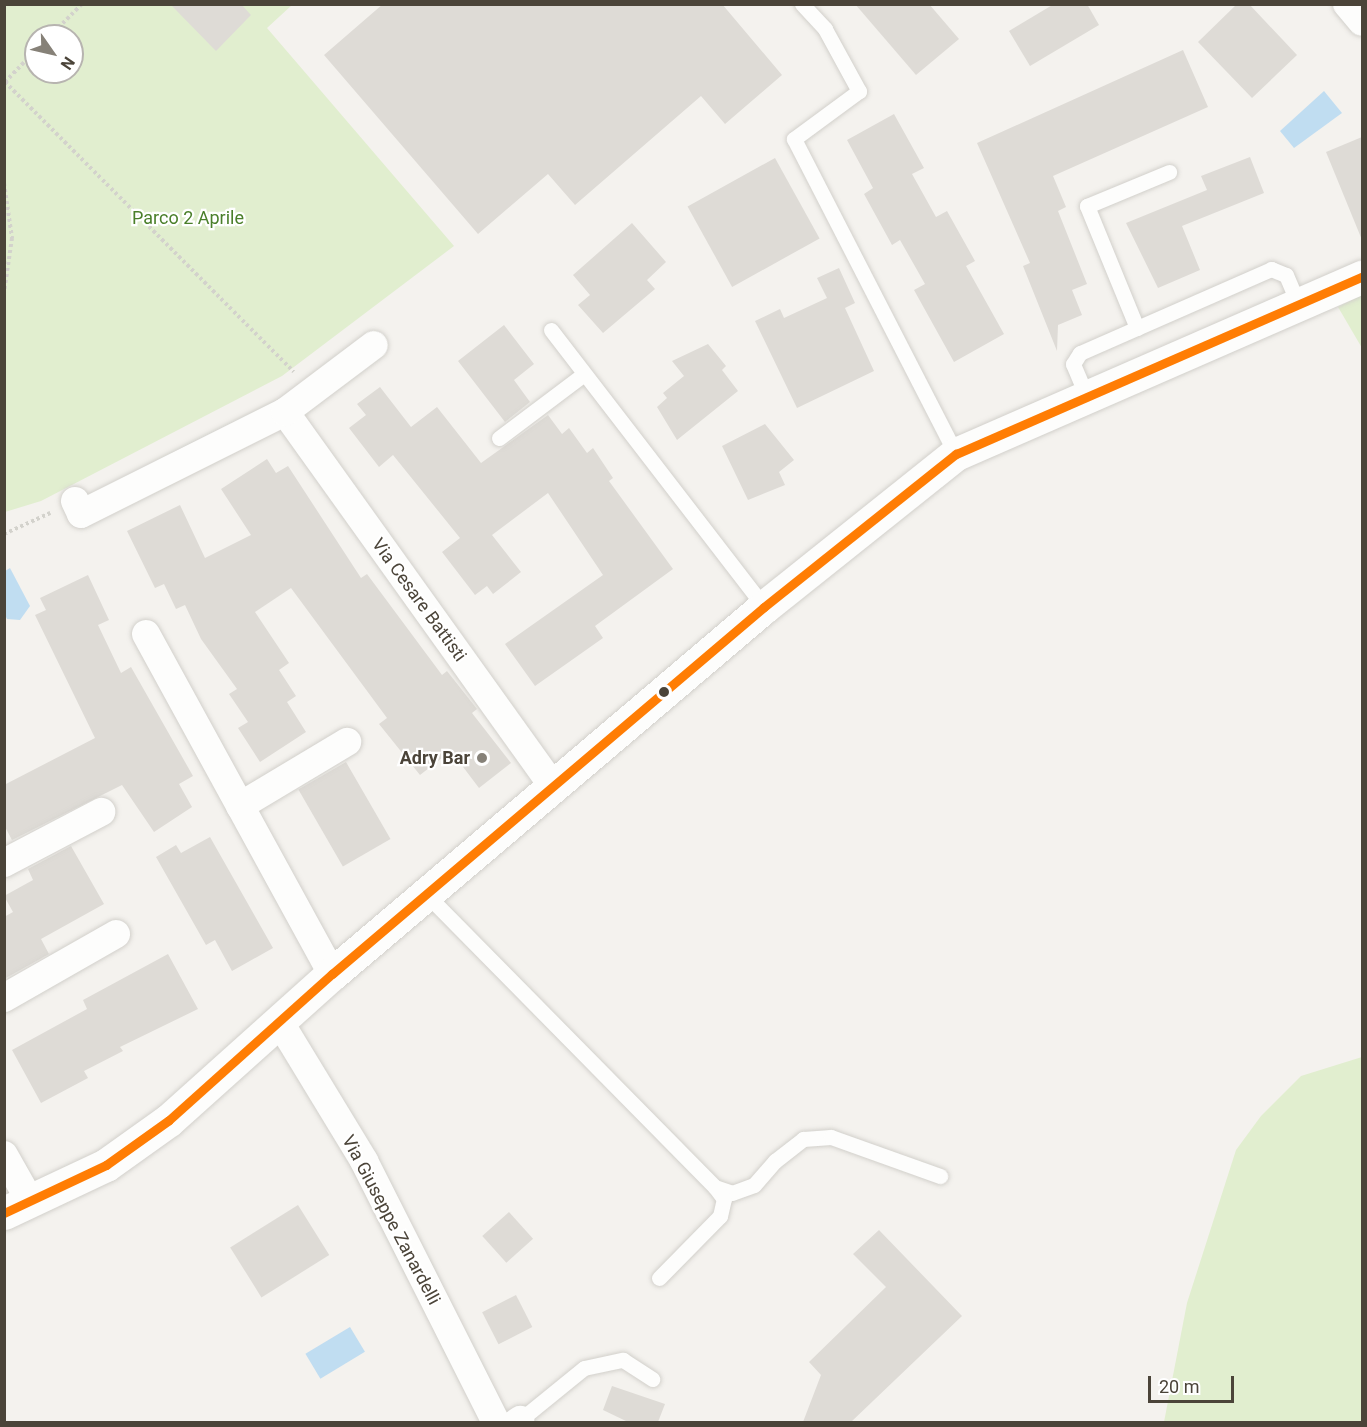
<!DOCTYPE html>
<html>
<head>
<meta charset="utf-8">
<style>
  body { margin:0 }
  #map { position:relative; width:1367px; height:1427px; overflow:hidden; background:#f4f2ee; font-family:Roboto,sans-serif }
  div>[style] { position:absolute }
  .green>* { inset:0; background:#e1eecf }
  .water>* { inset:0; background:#c0ddf1; transform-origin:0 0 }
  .building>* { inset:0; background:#dedbd6; transform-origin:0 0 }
  .path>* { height:4px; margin-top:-2px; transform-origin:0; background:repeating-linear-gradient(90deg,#d3d2cc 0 3px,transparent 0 6px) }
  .roads { filter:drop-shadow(0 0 2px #d2d0cb) drop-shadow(0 0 2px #d2d0cb) }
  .service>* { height:15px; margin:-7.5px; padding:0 7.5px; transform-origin:7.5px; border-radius:7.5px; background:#fdfdfc }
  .minor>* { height:28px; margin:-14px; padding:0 14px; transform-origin:14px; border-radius:14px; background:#fdfdfc }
  .tertiary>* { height:33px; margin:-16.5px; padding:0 16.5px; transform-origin:16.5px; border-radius:16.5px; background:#fdfdfc }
  .bus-1>* { height:9px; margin:-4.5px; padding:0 4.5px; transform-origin:4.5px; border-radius:4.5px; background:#ff7d04 }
  .dots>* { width:16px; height:16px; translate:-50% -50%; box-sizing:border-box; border:3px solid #fff; border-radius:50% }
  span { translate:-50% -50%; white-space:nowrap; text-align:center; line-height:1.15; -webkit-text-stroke:4.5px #fff; paint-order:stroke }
  .park-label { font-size:18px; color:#4a7f2a }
  .street-label { font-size:18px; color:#4b4439 }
  .poi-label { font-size:18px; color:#4b4439; font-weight:700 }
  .right { translate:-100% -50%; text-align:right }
  .frame { position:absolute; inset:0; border:6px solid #4b4439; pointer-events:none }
  .north { position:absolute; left:24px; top:24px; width:60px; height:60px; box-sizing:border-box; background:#fff; border:2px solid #b7b4b0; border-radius:50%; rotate:124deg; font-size:16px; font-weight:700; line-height:24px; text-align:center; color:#4b4439 }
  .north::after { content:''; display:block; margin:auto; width:21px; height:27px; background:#868178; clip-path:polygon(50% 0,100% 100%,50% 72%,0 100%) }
  .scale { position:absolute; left:1148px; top:1376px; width:86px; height:27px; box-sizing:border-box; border:3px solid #4b4439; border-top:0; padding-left:8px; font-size:18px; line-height:21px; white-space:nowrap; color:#4b4439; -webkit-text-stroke:4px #fff; paint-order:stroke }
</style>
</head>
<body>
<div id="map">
  <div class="green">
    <i style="clip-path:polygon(evenodd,5px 5px,292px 5px,267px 28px,454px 246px,282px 376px,41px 501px,5px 512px,5px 5px,36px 36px,72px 36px,72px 72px,36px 72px,36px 36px)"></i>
    <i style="clip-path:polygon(1362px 295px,1362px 348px,1338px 307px)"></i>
    <i style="clip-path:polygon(1362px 1057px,1362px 1422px,1164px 1422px,1187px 1303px,1236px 1150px,1261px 1116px,1301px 1076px)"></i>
  </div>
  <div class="water">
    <i style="clip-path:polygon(1324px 91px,1342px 113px,1294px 148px,1280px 131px)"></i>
    <i style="clip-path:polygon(10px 568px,30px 606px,20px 620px,7px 619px,5px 615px,5px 571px)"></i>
    <i style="left:350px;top:1327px;width:29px;height:52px;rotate:59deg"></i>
  </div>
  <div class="building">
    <i style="clip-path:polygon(170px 4px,241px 4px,251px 15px,216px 51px)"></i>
    <i style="clip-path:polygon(383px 4px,722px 4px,782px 75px,725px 124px,701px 96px,575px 205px,548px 174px,478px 234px,324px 55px)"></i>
    <i style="clip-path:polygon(855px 4px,929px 4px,959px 39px,916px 75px)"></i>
    <i style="clip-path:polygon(1054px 4px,1087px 4px,1099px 25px,1030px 66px,1009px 31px)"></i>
    <i style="clip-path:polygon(1237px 4px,1249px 4px,1297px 55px,1252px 98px,1198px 42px)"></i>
    <i style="clip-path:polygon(1183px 50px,1208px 107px,1053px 176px,1066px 207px,1058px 211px,1087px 284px,1072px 290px,1082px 315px,1058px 325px,1057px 351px,1023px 266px,1030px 263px,977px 143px)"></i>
    <i style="clip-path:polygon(894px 114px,924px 168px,912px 174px,936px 217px,947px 211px,975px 261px,966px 266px,1004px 334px,954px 362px,914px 290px,925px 284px,900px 240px,892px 245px,864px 194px,873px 188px,847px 140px)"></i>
    <i style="clip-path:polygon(1362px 137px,1362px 240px,1326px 152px)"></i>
    <i style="clip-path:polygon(1250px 157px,1264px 193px,1182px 226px,1200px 270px,1158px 288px,1126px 223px,1207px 190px,1201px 176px)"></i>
    <i style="left:775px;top:158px;width:92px;height:100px;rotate:61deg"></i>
    <i style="clip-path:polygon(632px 223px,666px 262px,647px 280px,655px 289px,603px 333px,578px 305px,590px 295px,573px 275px)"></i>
    <i style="clip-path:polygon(839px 268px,855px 303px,845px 308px,874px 371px,797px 408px,755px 321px,780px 309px,784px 318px,827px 298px,817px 278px)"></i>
    <i style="clip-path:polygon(504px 325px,534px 364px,514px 380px,530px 402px,505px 422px,458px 361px)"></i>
    <i style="clip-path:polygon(708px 344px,726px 366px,722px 370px,738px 391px,677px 440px,657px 407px,667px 398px,663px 393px,684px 376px,672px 361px)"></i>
    <i style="clip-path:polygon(380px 387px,411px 427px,437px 407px,481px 463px,548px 415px,562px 434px,569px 428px,587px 453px,593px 448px,613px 478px,609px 481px,673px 569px,595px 626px,603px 638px,535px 686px,505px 644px,603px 575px,548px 493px,492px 535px,521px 572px,493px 594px,487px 586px,475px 595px,442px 552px,460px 538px,393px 455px,379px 467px,349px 428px,366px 415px,357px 404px)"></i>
    <i style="clip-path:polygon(765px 424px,794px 460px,779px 472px,785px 485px,748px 500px,722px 446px)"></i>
    <i style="clip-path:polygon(267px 459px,276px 473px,288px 466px,361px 578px,367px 574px,442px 675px,447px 671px,477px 709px,472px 713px,511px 763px,479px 788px,451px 751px,420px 775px,379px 724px,387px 718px,291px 588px,255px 612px,289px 663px,279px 670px,296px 696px,287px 702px,306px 732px,260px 762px,238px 728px,248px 722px,229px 694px,237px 689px,201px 639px,185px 605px,176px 609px,164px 584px,155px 588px,127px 531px,180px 505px,205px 558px,251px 535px,221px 489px)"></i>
    <i style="clip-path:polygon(88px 575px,109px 620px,98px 625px,121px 673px,131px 667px,193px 776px,179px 784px,192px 807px,154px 832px,122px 785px,12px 840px,4px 825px,4px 785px,95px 738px,35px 615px,46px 610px,40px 598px)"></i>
    <i style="left:346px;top:762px;width:89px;height:55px;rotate:60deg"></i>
    <i style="clip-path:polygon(210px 837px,273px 948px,232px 971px,215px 940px,206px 945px,156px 857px,176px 845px,181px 853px)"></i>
    <i style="clip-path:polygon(71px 846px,104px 904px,41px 939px,49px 954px,4px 979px,4px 917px,13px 912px,4px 896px,33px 880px,28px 869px)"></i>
    <i style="clip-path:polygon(168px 954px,198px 1009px,120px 1047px,123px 1051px,84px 1071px,88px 1078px,41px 1103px,12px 1050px,87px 1009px,83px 1000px)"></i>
    <i style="left:298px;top:1205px;width:59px;height:80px;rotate:58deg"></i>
    <i style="left:509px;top:1212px;width:36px;height:36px;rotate:48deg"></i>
    <i style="clip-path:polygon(879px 1230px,962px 1316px,851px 1422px,803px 1422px,821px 1375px,809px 1362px,886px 1287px,853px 1254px)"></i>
    <i style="left:516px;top:1295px;width:36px;height:38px;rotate:63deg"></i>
    <i style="clip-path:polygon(612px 1386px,665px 1404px,658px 1422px,628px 1422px,603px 1410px)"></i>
  </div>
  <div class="path">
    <i style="left:50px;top:36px;width:45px;rotate:-45deg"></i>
    <i style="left:5px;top:82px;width:409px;rotate:45.1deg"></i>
    <i style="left:5px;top:82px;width:45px;rotate:-45.9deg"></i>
    <i style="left:4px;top:183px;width:56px;rotate:81.7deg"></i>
    <i style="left:12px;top:238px;width:56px;rotate:98.3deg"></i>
    <i style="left:4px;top:534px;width:51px;rotate:-24.5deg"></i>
  </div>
  <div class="roads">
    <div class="service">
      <i style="left:802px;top:4px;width:34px;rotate:47deg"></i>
      <i style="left:825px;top:29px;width:71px;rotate:61.3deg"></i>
      <i style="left:859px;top:91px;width:81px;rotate:143.6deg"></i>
      <i style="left:794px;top:139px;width:354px;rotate:62.8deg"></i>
      <i style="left:1137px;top:328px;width:132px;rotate:-112.3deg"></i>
      <i style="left:1087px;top:206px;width:89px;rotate:-22.5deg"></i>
      <i style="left:551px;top:330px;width:349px;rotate:52.4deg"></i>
      <i style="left:1087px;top:397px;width:36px;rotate:-113deg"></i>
      <i style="left:1073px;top:364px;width:13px;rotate:-58deg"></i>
      <i style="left:1080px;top:353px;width:209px;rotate:-23.7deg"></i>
      <i style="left:1271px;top:269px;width:16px;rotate:22deg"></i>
      <i style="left:1286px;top:275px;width:33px;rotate:67deg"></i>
      <i style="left:499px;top:438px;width:106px;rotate:-37deg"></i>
      <i style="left:427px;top:895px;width:410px;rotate:45.4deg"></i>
      <i style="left:715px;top:1187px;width:18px;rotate:19deg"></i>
      <i style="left:732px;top:1193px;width:23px;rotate:-20deg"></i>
      <i style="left:754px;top:1185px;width:32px;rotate:-49deg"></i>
      <i style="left:775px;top:1161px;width:36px;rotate:-38deg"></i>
      <i style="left:803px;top:1139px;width:28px;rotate:-4deg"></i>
      <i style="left:831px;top:1137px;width:116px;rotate:19.7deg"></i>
      <i style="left:659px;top:1278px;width:87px;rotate:-45.5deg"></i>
      <i style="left:720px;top:1216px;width:17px;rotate:-77deg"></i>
      <i style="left:724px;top:1199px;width:15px;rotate:-127deg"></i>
      <i style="left:520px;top:1420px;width:82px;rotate:-39.1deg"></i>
      <i style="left:584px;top:1368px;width:40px;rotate:-12deg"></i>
      <i style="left:623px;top:1360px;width:35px;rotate:33deg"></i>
    </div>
    <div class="minor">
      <i style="left:1347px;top:4px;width:23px;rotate:50deg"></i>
      <i style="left:285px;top:412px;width:461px;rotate:54.4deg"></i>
      <i style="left:75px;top:501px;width:14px;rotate:65deg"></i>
      <i style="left:81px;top:514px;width:228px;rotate:-26.6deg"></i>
      <i style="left:285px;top:412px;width:111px;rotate:-37deg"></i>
      <i style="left:146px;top:634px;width:388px;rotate:61.3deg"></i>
      <i style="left:240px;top:806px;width:125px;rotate:-30.9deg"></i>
      <i style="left:4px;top:863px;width:110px;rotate:-27.7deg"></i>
      <i style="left:4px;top:998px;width:129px;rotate:-29.7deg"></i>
      <i style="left:279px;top:1021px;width:164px;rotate:58.7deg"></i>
      <i style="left:364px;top:1161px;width:292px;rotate:63.2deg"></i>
      <i style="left:4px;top:1155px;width:55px;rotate:60.6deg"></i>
      <i style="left:517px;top:1422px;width:4px;rotate:-34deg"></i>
    </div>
    <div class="tertiary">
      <i style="left:4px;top:1213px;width:113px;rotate:-25.2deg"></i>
      <i style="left:106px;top:1165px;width:77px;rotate:-35.5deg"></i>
      <i style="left:169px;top:1120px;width:219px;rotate:-41.9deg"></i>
      <i style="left:332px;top:974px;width:567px;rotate:-40.35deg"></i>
      <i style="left:764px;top:607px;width:246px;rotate:-38.6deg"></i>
      <i style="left:956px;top:454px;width:443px;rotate:-23.6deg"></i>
    </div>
  </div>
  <div class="bus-1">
    <i style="left:4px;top:1213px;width:113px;rotate:-25.2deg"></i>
    <i style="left:106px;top:1165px;width:77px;rotate:-35.5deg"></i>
    <i style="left:169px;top:1120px;width:219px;rotate:-41.9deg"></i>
    <i style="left:332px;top:974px;width:567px;rotate:-40.35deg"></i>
    <i style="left:764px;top:607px;width:246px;rotate:-38.6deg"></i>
    <i style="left:956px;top:454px;width:443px;rotate:-23.6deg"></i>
  </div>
  <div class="dots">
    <i style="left:664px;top:692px;background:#4b4439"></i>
    <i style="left:482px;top:758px;background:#868178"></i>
  </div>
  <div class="park-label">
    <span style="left:188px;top:218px">Parco 2 Aprile</span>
  </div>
  <div class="street-label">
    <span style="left:419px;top:600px;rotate:54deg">Via Cesare Battisti</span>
    <span style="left:391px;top:1220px;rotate:62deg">Via Giuseppe Zanardelli</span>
  </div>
  <div class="poi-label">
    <span class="right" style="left:470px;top:758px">Adry Bar</span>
  </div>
  <div class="frame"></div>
  <div class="north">N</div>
  <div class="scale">20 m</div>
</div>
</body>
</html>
